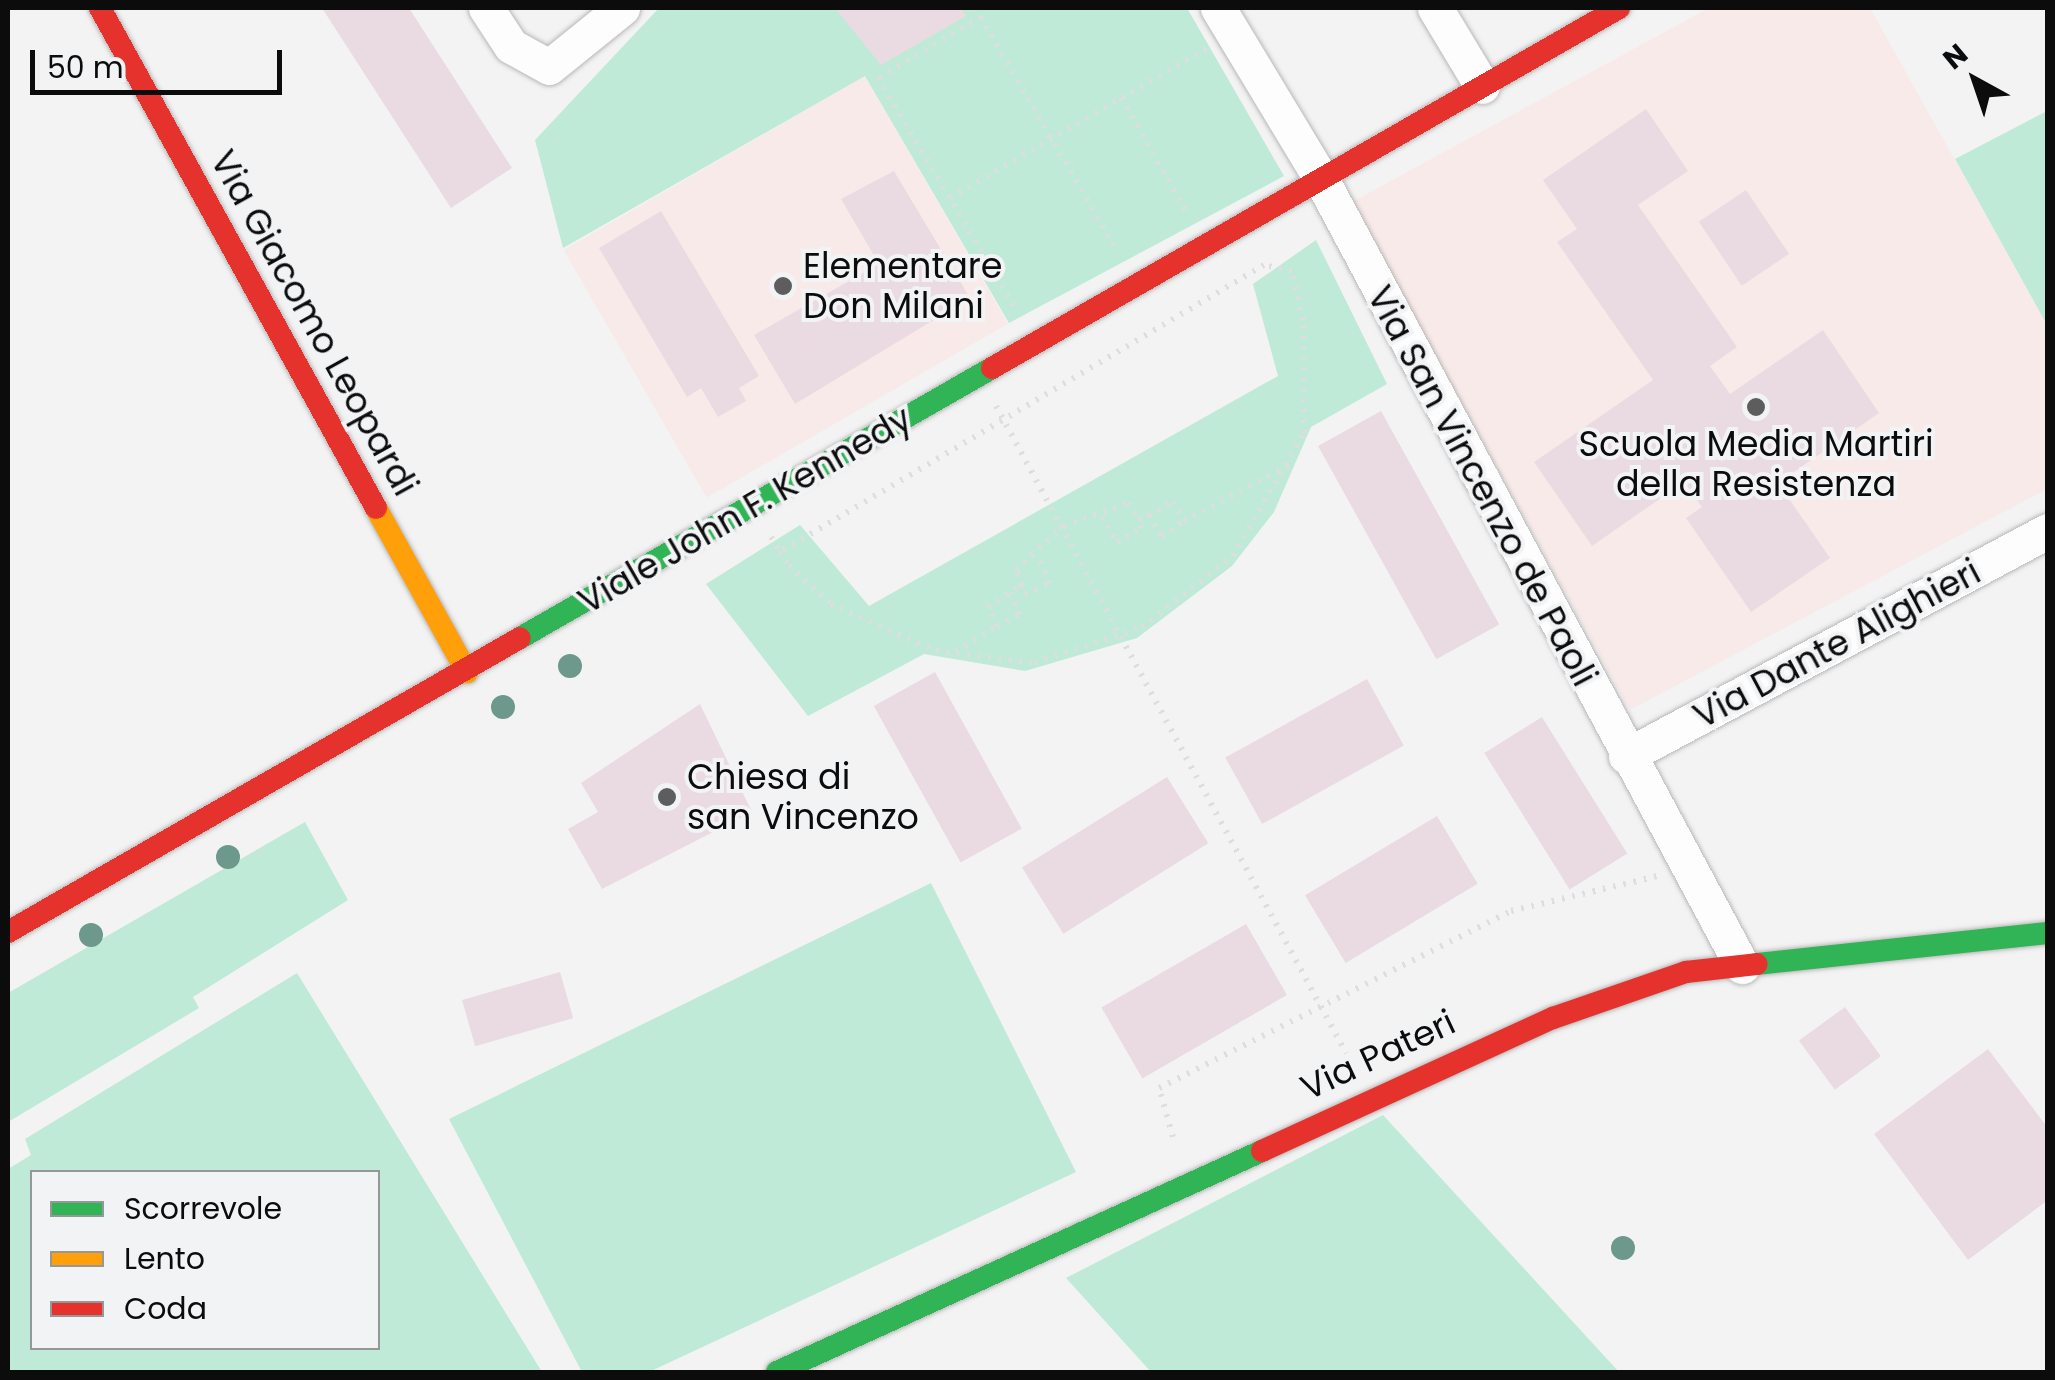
<!DOCTYPE html>
<html>
<head>
<meta charset="utf-8">
<style>
  body { margin:0 }
  #map { position:relative; width:2055px; height:1380px; overflow:hidden; background:#f3f3f4; font-family:Poppins,sans-serif }
  div>[style] { position:absolute }
  .education>* { inset:0; background:#f8eae8; transform-origin:0 0 }
  .green>* { inset:0; background:#beead7 }
  .building>* { inset:0; background:#eadbe3; transform-origin:0 0 }
  .path>* { height:6px; margin-top:-3px; transform-origin:0; background:repeating-linear-gradient(90deg,#dedede 0 2.5px,transparent 0 10.5px) }
  .roads { filter:drop-shadow(0 0 2px #b8b8b8) drop-shadow(0 0 2px #b8b8b8) }
  .street>* { height:35px; margin:-17.5px; padding:0 17.5px; transform-origin:17.5px; border-radius:17.5px; background:#fdfdfd }
  .fast>* { height:22px; margin:-11px; padding:0 11px; transform-origin:11px; border-radius:11px; background:#30b455 }
  .slow>* { height:22px; margin:-11px; padding:0 11px; transform-origin:11px; border-radius:11px; background:#ff9f0a }
  .jam>* { height:22px; margin:-11px; padding:0 11px; transform-origin:11px; border-radius:11px; background:#e5322d }
  .trees>* { width:24px; height:24px; margin:-12px; border-radius:50%; background:#6d988c }
  .dots>* { width:28px; height:28px; translate:-50% -50%; box-sizing:border-box; border:5px solid #f2f3f5; border-radius:50% }
  span { translate:-50% -50%; white-space:nowrap; text-align:center; line-height:1.15; -webkit-text-stroke:8px #f2f3f5; paint-order:stroke }
  .poi-label { font-size:35px; color:#0c0c0d }
  .left { translate:0 -50%; text-align:left }
  .street-label { font-size:35px; color:#0c0c0d }
  .frame { position:absolute; inset:0; border:10px solid #0c0c0d; pointer-events:none }
  .legend { position:absolute; left:30px; top:1170px; width:350px; height:180px; box-sizing:border-box; background:#f2f3f5; border:2px solid #969798; margin:0; padding:12px 18px; list-style:none; font-size:30px; color:#0c0c0d }
  .legend li { display:flex; align-items:center; gap:20px; height:50px }
  .legend b { width:50px; border:2px solid #969798 }
  .north { position:absolute; left:1925px; top:30px; width:100px; height:100px; -webkit-text-stroke:8px #f2f3f5; paint-order:stroke; rotate:320deg; font-size:28px; font-weight:700; line-height:40px; text-align:center; color:#0c0c0d }
  .north::after { content:''; display:block; margin:auto; width:35px; height:45px; background:#0c0c0d; clip-path:polygon(50% 0,100% 100%,50% 72%,0 100%) }
  .scale { position:absolute; left:30px; top:50px; width:252px; height:45px; box-sizing:border-box; border:5px solid #0c0c0d; border-top:0; padding-left:12px; font-size:30px; line-height:35px; white-space:nowrap; color:#0c0c0d; -webkit-text-stroke:8px #f2f3f5; paint-order:stroke }
</style>
</head>
<body>
<div id="map">
  <div class="education">
    <i style="clip-path:polygon(1709px 8px,1870px 8px,2047px 325px,2047px 489px,1630px 710px,1352px 202px)"></i>
    <i style="left:865px;top:76px;width:286px;height:348px;rotate:60deg"></i>
  </div>
  <div class="green">
    <i style="clip-path:polygon(659px 8px,1187px 8px,1284px 176px,1009px 323px,865px 76px,563px 248px,535px 140px)"></i>
    <i style="clip-path:polygon(2047px 111px,2047px 325px,1955px 159px)"></i>
    <i style="clip-path:polygon(1316px 240px,1387px 384px,1311px 427px,1274px 512px,1232px 566px,1137px 638px,1025px 671px,924px 654px,808px 716px,706px 584px,800px 525px,869px 606px,1278px 376px,1253px 284px)"></i>
    <i style="clip-path:polygon(305px 822px,348px 900px,193px 997px,199px 1008px,8px 1122px,8px 993px)"></i>
    <i style="clip-path:polygon(931px 883px,1076px 1172px,649px 1372px,582px 1372px,449px 1119px)"></i>
    <i style="clip-path:polygon(evenodd,297px 973px,542px 1372px,8px 1372px,8px 1169px,31px 1155px,25px 1139px,297px 973px,378px 1172px,378px 1348px,32px 1348px,32px 1172px,378px 1172px)"></i>
    <i style="clip-path:polygon(1383px 1115px,1619px 1372px,1151px 1372px,1066px 1278px)"></i>
  </div>
  <div class="building">
    <i style="clip-path:polygon(322px 8px,409px 8px,512px 168px,451px 208px)"></i>
    <i style="clip-path:polygon(835px 8px,961px 8px,966px 16px,881px 65px)"></i>
    <i style="clip-path:polygon(1646px 109px,1688px 171px,1638px 205px,1737px 347px,1710px 366px,1730px 394px,1823px 330px,1879px 413px,1778px 483px,1830px 558px,1751px 612px,1686px 518px,1702px 507px,1684px 482px,1592px 546px,1534px 462px,1653px 380px,1557px 242px,1577px 229px,1543px 180px)"></i>
    <i style="clip-path:polygon(894px 171px,970px 298px,795px 404px,754px 335px,879px 264px,841px 199px)"></i>
    <i style="left:1746px;top:190px;width:77px;height:57px;rotate:56deg"></i>
    <i style="clip-path:polygon(661px 211px,759px 376px,739px 388px,746px 401px,718px 417px,701px 388px,687px 397px,599px 248px)"></i>
    <i style="left:1381px;top:411px;width:244px;height:72px;rotate:61deg"></i>
    <i style="left:935px;top:672px;width:179px;height:70px;rotate:61deg"></i>
    <i style="left:1367px;top:679px;width:76px;height:162px;rotate:61deg"></i>
    <i style="clip-path:polygon(700px 704px,752px 812px,602px 889px,568px 829px,598px 812px,581px 783px)"></i>
    <i style="left:1542px;top:717px;width:161px;height:68px;rotate:58deg"></i>
    <i style="left:1167px;top:777px;width:78px;height:171px;rotate:58deg"></i>
    <i style="left:1437px;top:816px;width:79px;height:154px;rotate:59deg"></i>
    <i style="left:1246px;top:924px;width:82px;height:167px;rotate:60deg"></i>
    <i style="left:560px;top:972px;width:48px;height:102px;rotate:74deg"></i>
    <i style="left:1845px;top:1007px;width:61px;height:57px;rotate:54deg"></i>
    <i style="clip-path:polygon(1988px 1049px,2048px 1128px,2048px 1200px,1968px 1260px,1874px 1134px)"></i>
  </div>
  <div class="path">
    <i style="left:975px;top:8px;width:284px;rotate:59.7deg"></i>
    <i style="left:981px;top:17px;width:120px;rotate:149.4deg"></i>
    <i style="left:878px;top:78px;width:271px;rotate:59.2deg"></i>
    <i style="left:1121px;top:98px;width:134px;rotate:60deg"></i>
    <i style="left:950px;top:198px;width:298px;rotate:-30.2deg"></i>
    <i style="left:996px;top:406px;width:736px;rotate:61.59deg"></i>
    <i style="left:1149px;top:515px;width:26px;rotate:59deg"></i>
    <i style="left:1162px;top:537px;width:27px;rotate:-36deg"></i>
    <i style="left:1102px;top:517px;width:29px;rotate:59deg"></i>
    <i style="left:1117px;top:542px;width:29px;rotate:-29deg"></i>
    <i style="left:1142px;top:528px;width:9px;rotate:-111deg"></i>
    <i style="left:771px;top:537px;width:17px;rotate:59deg"></i>
    <i style="left:780px;top:552px;width:17px;rotate:57deg"></i>
    <i style="left:789px;top:566px;width:57px;rotate:42.1deg"></i>
    <i style="left:831px;top:604px;width:115px;rotate:24.1deg"></i>
    <i style="left:936px;top:651px;width:100px;rotate:6.9deg"></i>
    <i style="left:1035px;top:663px;width:113px;rotate:-18.6deg"></i>
    <i style="left:1142px;top:627px;width:115px;rotate:-38deg"></i>
    <i style="left:1233px;top:556px;width:142px;rotate:-60deg"></i>
    <i style="left:1304px;top:433px;width:113px;rotate:-90.5deg"></i>
    <i style="left:1303px;top:320px;width:50px;rotate:-102.7deg"></i>
    <i style="left:1292px;top:271px;width:29px;rotate:-168deg"></i>
    <i style="left:1264px;top:265px;width:563px;rotate:149.33deg"></i>
    <i style="left:1021px;top:585px;width:10px;rotate:66deg"></i>
    <i style="left:1025px;top:594px;width:27px;rotate:-24deg"></i>
    <i style="left:1050px;top:583px;width:30px;rotate:-114deg"></i>
    <i style="left:997px;top:626px;width:26px;rotate:-28deg"></i>
    <i style="left:1020px;top:614px;width:23px;rotate:-115deg"></i>
    <i style="left:956px;top:652px;width:49px;rotate:-32.4deg"></i>
    <i style="left:997px;top:626px;width:21px;rotate:-115deg"></i>
    <i style="left:988px;top:607px;width:40px;rotate:-34deg"></i>
    <i style="left:1021px;top:585px;width:16px;rotate:-108deg"></i>
    <i style="left:1016px;top:570px;width:65px;rotate:-42.5deg"></i>
    <i style="left:1064px;top:526px;width:69px;rotate:-19.5deg"></i>
    <i style="left:1129px;top:503px;width:20px;rotate:60deg"></i>
    <i style="left:1139px;top:520px;width:38px;rotate:-28deg"></i>
    <i style="left:1173px;top:502px;width:22px;rotate:60deg"></i>
    <i style="left:1184px;top:521px;width:118px;rotate:-27.9deg"></i>
    <i style="left:1173px;top:1137px;width:51px;rotate:-105.9deg"></i>
    <i style="left:1159px;top:1088px;width:394px;rotate:-26.7deg"></i>
    <i style="left:1511px;top:911px;width:151px;rotate:-13.4deg"></i>
  </div>
  <div class="roads">
    <div class="street">
      <i style="left:486px;top:8px;width:45px;rotate:56.7deg"></i>
      <i style="left:511px;top:46px;width:43px;rotate:28.9deg"></i>
      <i style="left:549px;top:67px;width:94px;rotate:-38.9deg"></i>
      <i style="left:1218px;top:8px;width:197px;rotate:58.9deg"></i>
      <i style="left:1320px;top:177px;width:895px;rotate:61.86deg"></i>
      <i style="left:1435px;top:8px;width:91px;rotate:58.9deg"></i>
      <i style="left:1626px;top:756px;width:478px;rotate:-28.1deg"></i>
    </div>
    <div class="fast">
      <i style="left:520px;top:638px;width:544px;rotate:-29.77deg"></i>
      <i style="left:1757px;top:964px;width:293px;rotate:-6.1deg"></i>
      <i style="left:777px;top:1372px;width:533px;rotate:-24.5deg"></i>
    </div>
    <div class="slow">
      <i style="left:376px;top:508px;width:188px;rotate:61deg"></i>
    </div>
    <div class="jam">
      <i style="left:100px;top:8px;width:571px;rotate:61.1deg"></i>
      <i style="left:992px;top:368px;width:723px;rotate:-29.86deg"></i>
      <i style="left:8px;top:932px;width:590px;rotate:-29.87deg"></i>
      <i style="left:1262px;top:1151px;width:320px;rotate:-24.6deg"></i>
      <i style="left:1553px;top:1018px;width:141px;rotate:-19.1deg"></i>
      <i style="left:1686px;top:972px;width:71px;rotate:-6.4deg"></i>
    </div>
  </div>
  <div class="trees">
    <i style="left:570px;top:666px"></i>
    <i style="left:503px;top:707px"></i>
    <i style="left:228px;top:857px"></i>
    <i style="left:91px;top:935px"></i>
    <i style="left:1623px;top:1248px"></i>
  </div>
  <div class="dots">
    <i style="left:783px;top:286px;background:#5d5d5e"></i>
    <i style="left:1756px;top:407px;background:#5d5d5e"></i>
    <i style="left:667px;top:797px;background:#5d5d5e"></i>
  </div>
  <div class="poi-label">
    <span class="left" style="left:803px;top:286px">Elementare<br>Don Milani</span>
    <span style="left:1756px;top:464px">Scuola Media Martiri<br>della Resistenza</span>
    <span class="left" style="left:687px;top:797px">Chiesa di<br>san Vincenzo</span>
  </div>
  <div class="street-label">
    <span style="left:314px;top:323px;rotate:61deg">Via Giacomo Leopardi</span>
    <span style="left:1482px;top:486px;rotate:62deg">Via San Vincenzo de Paoli</span>
    <span style="left:745px;top:510px;rotate:-30deg">Viale John F. Kennedy</span>
    <span style="left:1837px;top:644px;rotate:-28deg">Via Dante Alighieri</span>
    <span style="left:1378px;top:1055px;rotate:-25deg">Via Pateri</span>
  </div>
  <div class="frame"></div>
  <ul class="legend">
  <li><b style="height:12px;background:#30b455"></b>Scorrevole</li>
  <li><b style="height:12px;background:#ff9f0a"></b>Lento</li>
  <li><b style="height:12px;background:#e5322d"></b>Coda</li>
  </ul>
  <div class="north">N</div>
  <div class="scale">50 m</div>
</div>
</body>
</html>
